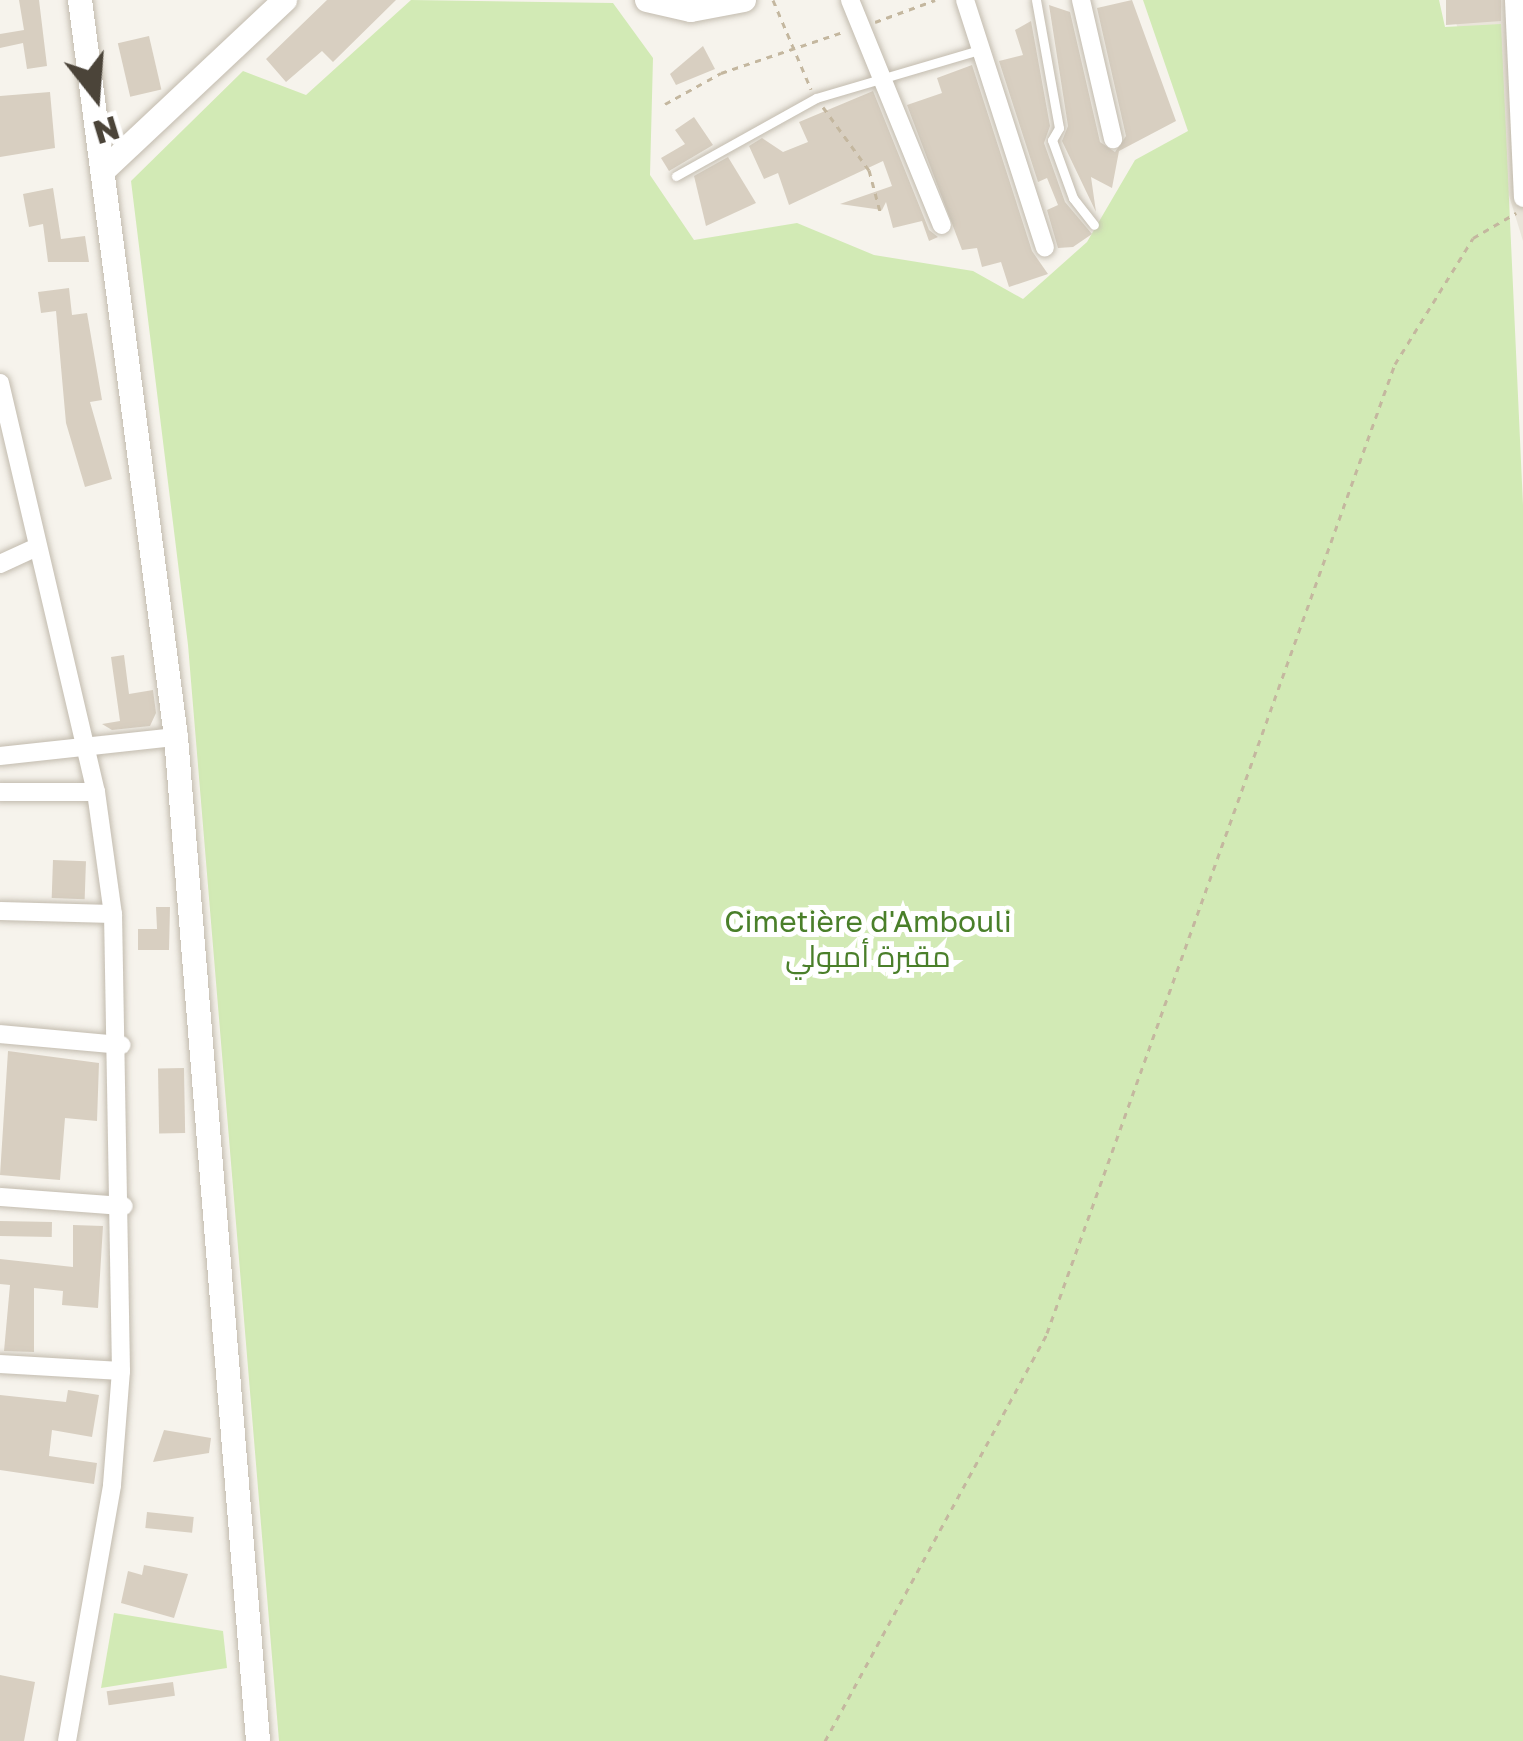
<!DOCTYPE html>
<html>
<head>
<meta charset="utf-8">
<style>
  body { margin:0 }
  #map { position:relative; width:1523px; height:1741px; overflow:hidden; background:#f6f3ec; font-family:"Golos Text",Cairo,sans-serif }
  div>[style] { position:absolute }
  .residential>* { inset:0; background:#eae5da }
  .green>* { inset:0; background:#d2eab5 }
  .building>* { inset:0; background:#d8cfc1; transform-origin:0 0 }
  .path>* { height:3px; margin-top:-1.5px; transform-origin:0; background:repeating-linear-gradient(90deg,#c4b79f 0 6px,transparent 0 12px) }
  .roads { filter:drop-shadow(0 0 3px #c2bbae) drop-shadow(0 0 3px #c2bbae) }
  .service>* { height:9px; margin:-4.5px; padding:0 4.5px; transform-origin:4.5px; border-radius:4.5px; background:#fff }
  .minor>* { height:18px; margin:-9px; padding:0 9px; transform-origin:9px; border-radius:9px; background:#fff }
  .tertiary>* { height:24px; margin:-12px; padding:0 12px; transform-origin:12px; border-radius:12px; background:#fff }
  span { translate:-50% -50%; white-space:nowrap; text-align:center; line-height:1.15; -webkit-text-stroke:10px #fff; paint-order:stroke }
  .park-label { font-size:30px; color:#4a7f2a }
  .north { position:absolute; left:36px; top:36px; width:120px; height:120px; -webkit-text-stroke:9px #fff; paint-order:stroke; rotate:163deg; font-size:33px; font-weight:700; line-height:48px; text-align:center; color:#4b4439 }
  .north::after { content:''; display:block; margin:auto; width:42px; height:54px; background:#4b4439; clip-path:polygon(50% 0,100% 100%,50% 72%,0 100%) }
</style>
</head>
<body>
<div id="map">
  <div class="residential">
    <i style="clip-path:polygon(1449px 0,1523px 0,1523px 241px)"></i>
  </div>
  <div class="green">
    <i style="clip-path:polygon(411px 0,613px 3px,653px 58px,650px 175px,694px 240px,797px 223px,874px 255px,973px 271px,1023px 299px,1087px 242px,1135px 160px,1188px 131px,1143px 0,1439px 0,1445px 27px,1501px 24px,1523px 505px,1523px 1741px,279px 1741px,188px 645px,131px 181px,243px 71px,306px 95px)"></i>
    <i style="clip-path:polygon(114px 1613px,223px 1631px,227px 1668px,101px 1688px)"></i>
  </div>
  <div class="building">
    <i style="clip-path:polygon(19px 0,39px 0,47px 66px,27px 69px,23px 43px,0 48px,0 34px,24px 30px)"></i>
    <i style="clip-path:polygon(327px 0,396px 0,333px 62px,322px 51px,286px 82px,266px 59px)"></i>
    <i style="clip-path:polygon(1132px 0,1176px 121px,1119px 151px,1112px 188px,1091px 177px,1096px 212px,1062px 141px,1068px 126px,1049px 5px,1070px 12px,1100px 142px,1115px 152px,1126px 136px,1097px 8px)"></i>
    <i style="clip-path:polygon(1446px 0,1501px 0,1501px 21px,1446px 25px)"></i>
    <i style="clip-path:polygon(1031px 21px,1050px 126px,1044px 143px,1065px 202px,1092px 234px,1073px 247px,1058px 248px,1047px 210px,1058px 205px,1047px 178px,1038px 182px,999px 61px,1023px 55px,1015px 30px)"></i>
    <i style="left:149px;top:36px;width:55px;height:32px;rotate:77deg"></i>
    <i style="clip-path:polygon(703px 46px,715px 69px,676px 85px,670px 74px)"></i>
    <i style="clip-path:polygon(972px 65px,1032px 251px,1048px 274px,1009px 287px,1001px 262px,982px 267px,977px 248px,962px 250px,907px 105px,942px 93px,937px 78px)"></i>
    <i style="clip-path:polygon(873px 91px,929px 230px,938px 237px,929px 241px,922px 221px,893px 228px,886px 202px,882px 210px,840px 204px,892px 186px,883px 161px,789px 205px,778px 173px,764px 179px,749px 146px,762px 138px,783px 152px,808px 142px,799px 122px)"></i>
    <i style="clip-path:polygon(50px 92px,55px 148px,0 157px,0 96px)"></i>
    <i style="clip-path:polygon(694px 117px,713px 145px,669px 171px,661px 158px,685px 144px,675px 130px)"></i>
    <i style="clip-path:polygon(728px 157px,756px 203px,706px 226px,694px 176px)"></i>
    <i style="clip-path:polygon(53px 188px,61px 239px,85px 236px,89px 262px,48px 262px,43px 224px,29px 227px,23px 194px)"></i>
    <i style="clip-path:polygon(69px 288px,72px 315px,87px 313px,102px 400px,90px 402px,112px 479px,85px 487px,66px 423px,56px 311px,41px 313px,38px 292px)"></i>
    <i style="clip-path:polygon(124px 655px,129px 694px,153px 690px,156px 713px,150px 726px,112px 730px,102px 724px,120px 721px,111px 657px)"></i>
    <i style="left:53px;top:860px;width:33px;height:38px;rotate:2deg"></i>
    <i style="clip-path:polygon(156px 907px,170px 907px,169px 950px,138px 950px,138px 929px,157px 929px)"></i>
    <i style="clip-path:polygon(8px 1051px,99px 1063px,97px 1121px,65px 1118px,60px 1180px,0 1175px)"></i>
    <i style="left:184px;top:1068px;width:65px;height:26px;rotate:89deg"></i>
    <i style="left:0;top:1221px;width:52px;height:15px;rotate:1deg"></i>
    <i style="clip-path:polygon(73px 1225px,103px 1226px,98px 1308px,62px 1305px,63px 1291px,34px 1288px,34px 1352px,4px 1351px,10px 1285px,0 1284px,0 1259px,73px 1267px)"></i>
    <i style="clip-path:polygon(68px 1390px,99px 1395px,92px 1437px,52px 1430px,49px 1456px,97px 1463px,94px 1484px,0 1470px,0 1395px,66px 1402px)"></i>
    <i style="clip-path:polygon(164px 1430px,211px 1438px,209px 1453px,153px 1462px)"></i>
    <i style="left:147px;top:1512px;width:47px;height:16px;rotate:6deg"></i>
    <i style="clip-path:polygon(144px 1565px,188px 1574px,174px 1618px,121px 1603px,128px 1571px,142px 1575px)"></i>
    <i style="clip-path:polygon(0 1675px,35px 1682px,24px 1741px,0 1741px)"></i>
    <i style="left:173px;top:1682px;width:14px;height:67px;rotate:82deg"></i>
  </div>
  <div class="path">
    <i style="left:773px;top:0;width:97px;rotate:66.9deg"></i>
    <i style="left:875px;top:22px;width:64px;rotate:-20.1deg"></i>
    <i style="left:665px;top:104px;width:64px;rotate:-29deg"></i>
    <i style="left:721px;top:73px;width:129px;rotate:-18.6deg"></i>
    <i style="left:823px;top:107px;width:78px;rotate:53.9deg"></i>
    <i style="left:869px;top:170px;width:47px;rotate:75.1deg"></i>
    <i style="left:825px;top:1741px;width:464px;rotate:-61.4deg"></i>
    <i style="left:1047px;top:1333px;width:1030px;rotate:-70.25deg"></i>
    <i style="left:1395px;top:364px;width:148px;rotate:-58.2deg"></i>
    <i style="left:1473px;top:238px;width:50px;rotate:-30.2deg"></i>
  </div>
  <div class="roads">
    <div class="service">
      <i style="left:1036px;top:0;width:130px;rotate:79.8deg"></i>
      <i style="left:1059px;top:128px;width:14px;rotate:120deg"></i>
      <i style="left:1052px;top:140px;width:62px;rotate:70.1deg"></i>
      <i style="left:1073px;top:198px;width:34px;rotate:52deg"></i>
      <i style="left:676px;top:176px;width:160px;rotate:-29.1deg"></i>
      <i style="left:816px;top:98px;width:170px;rotate:-16.4deg"></i>
    </div>
    <div class="minor">
      <i style="left:850px;top:0;width:243px;rotate:67.8deg"></i>
      <i style="left:965px;top:0;width:260px;rotate:72.1deg"></i>
      <i style="left:1081px;top:0;width:143px;rotate:77deg"></i>
      <i style="left:1514px;top:0;width:198px;rotate:87.4deg"></i>
      <i style="left:0;top:383px;width:420px;rotate:76.8deg"></i>
      <i style="left:96px;top:792px;width:123px;rotate:82.1deg"></i>
      <i style="left:113px;top:914px;width:113px;rotate:-178.5deg"></i>
      <i style="left:0;top:564px;width:41px;rotate:-24.7deg"></i>
      <i style="left:0;top:756px;width:177px;rotate:-6.2deg"></i>
      <i style="left:0;top:792px;width:96px"></i>
      <i style="left:0;top:1034px;width:122px;rotate:5.2deg"></i>
      <i style="left:0;top:1197px;width:124px;rotate:4.2deg"></i>
      <i style="left:0;top:1364px;width:121px;rotate:3.3deg"></i>
      <i style="left:67px;top:1741px;width:260px;rotate:-80deg"></i>
      <i style="left:112px;top:1485px;width:114px;rotate:-85.5deg"></i>
      <i style="left:121px;top:1371px;width:457px;rotate:-91deg"></i>
    </div>
    <div class="tertiary">
      <i style="left:80px;top:0;width:743px;rotate:82.58deg"></i>
      <i style="left:176px;top:737px;width:1007px;rotate:85.33deg"></i>
      <i style="left:647px;top:0;width:45px;rotate:12.8deg"></i>
      <i style="left:691px;top:10px;width:54px;rotate:-10.7deg"></i>
      <i style="left:105px;top:169px;width:247px;rotate:-43.2deg"></i>
    </div>
  </div>
  <div class="park-label">
    <span style="left:868px;top:938px">Cimetière d'Ambouli<br>مقبرة أمبولي</span>
  </div>
  <div class="north">N</div>
</div>
</body>
</html>
